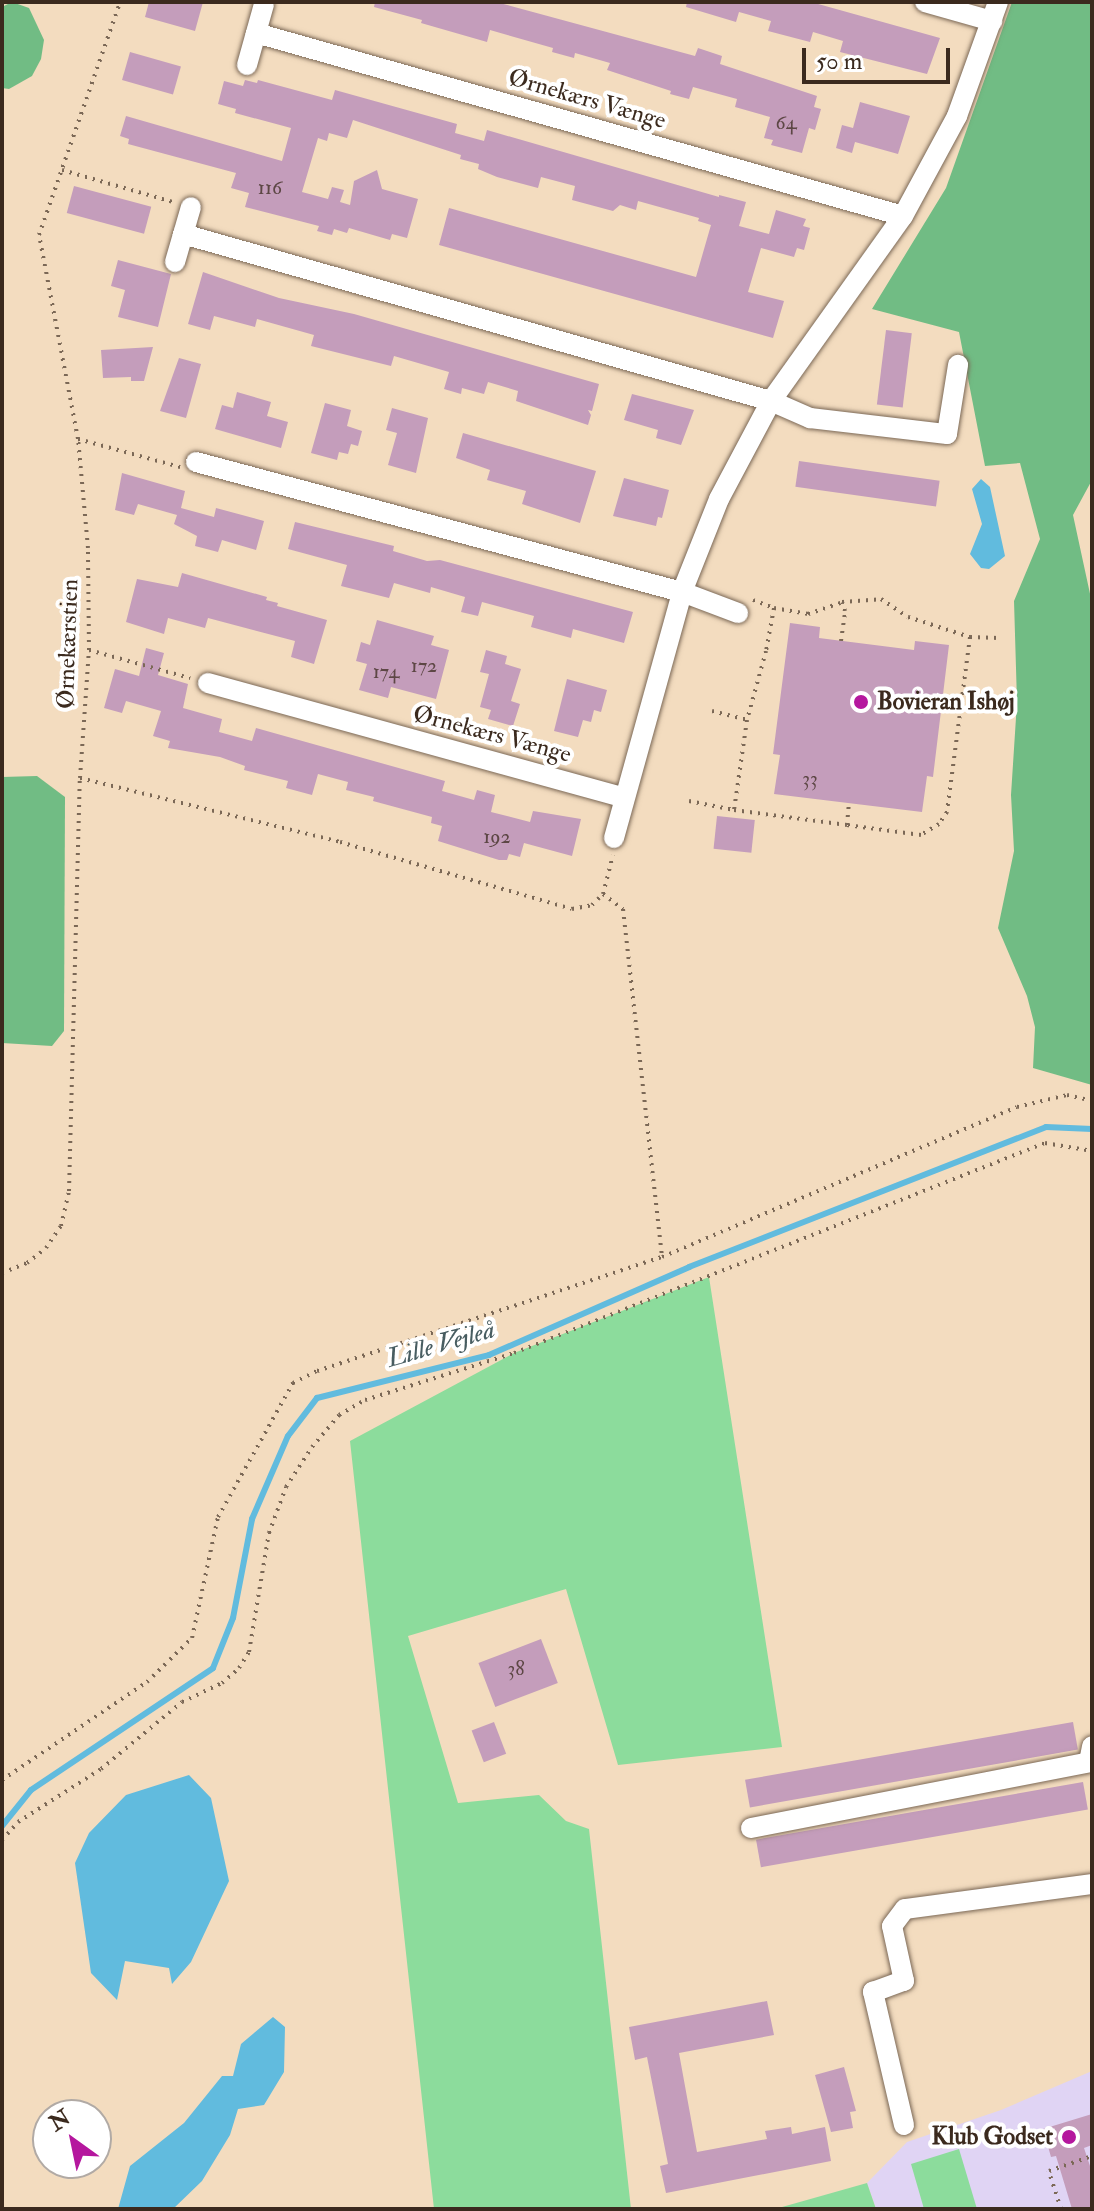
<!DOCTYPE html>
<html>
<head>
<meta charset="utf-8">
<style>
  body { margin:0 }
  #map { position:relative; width:1094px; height:2211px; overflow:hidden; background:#f3dcbf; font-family:"IM FELL Double Pica",serif }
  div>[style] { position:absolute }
  .built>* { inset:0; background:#e0d4f4 }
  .green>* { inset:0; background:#8cdc9c }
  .forest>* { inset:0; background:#71bc84 }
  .water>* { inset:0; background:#61bbde }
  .stream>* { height:6px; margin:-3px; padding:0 3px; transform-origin:3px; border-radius:3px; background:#61bbde }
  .building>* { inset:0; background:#c49dbb; transform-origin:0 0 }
  .path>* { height:4px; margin-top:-2px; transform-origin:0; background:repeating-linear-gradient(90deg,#7b6856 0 2px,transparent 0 8px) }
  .roads { filter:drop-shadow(0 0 2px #7b6856) drop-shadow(0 0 2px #7b6856) }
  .minor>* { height:20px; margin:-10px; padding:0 10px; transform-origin:10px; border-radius:10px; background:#fff }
  .dots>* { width:22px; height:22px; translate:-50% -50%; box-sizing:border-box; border:4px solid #fff; border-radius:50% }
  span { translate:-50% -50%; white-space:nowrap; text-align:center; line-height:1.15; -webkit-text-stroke:8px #fff; paint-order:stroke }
  .number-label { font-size:20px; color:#5d4745 }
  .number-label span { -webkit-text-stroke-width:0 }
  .street-label { font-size:24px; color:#3b2a1e }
  .poi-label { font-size:24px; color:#3b2a1e; font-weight:700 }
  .left { translate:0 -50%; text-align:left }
  .right { translate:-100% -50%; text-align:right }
  .water-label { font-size:26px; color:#485d61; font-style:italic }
  .frame { position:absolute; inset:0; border:4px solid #3b2a1e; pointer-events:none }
  .north { position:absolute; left:32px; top:2099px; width:80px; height:80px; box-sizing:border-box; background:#fff; border:2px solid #b1aaa5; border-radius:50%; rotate:327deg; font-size:22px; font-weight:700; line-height:32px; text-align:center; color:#3b2a1e }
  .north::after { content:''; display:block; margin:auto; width:28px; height:36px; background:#b5179e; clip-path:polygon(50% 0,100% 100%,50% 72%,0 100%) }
  .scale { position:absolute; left:802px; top:48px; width:148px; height:36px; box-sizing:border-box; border:4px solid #3b2a1e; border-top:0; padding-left:10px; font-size:24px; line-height:28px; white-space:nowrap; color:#3b2a1e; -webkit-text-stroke:6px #fff; paint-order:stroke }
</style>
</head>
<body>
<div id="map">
  <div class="built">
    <i style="clip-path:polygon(1092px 2071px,1092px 2209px,876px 2209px,867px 2183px,907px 2142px,1001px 2110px)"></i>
  </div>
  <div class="green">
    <i style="clip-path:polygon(709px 1277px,782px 1747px,618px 1765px,566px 1589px,408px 1636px,458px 1803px,539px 1795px,566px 1821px,589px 1829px,631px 2209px,434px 2209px,350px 1441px,514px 1353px)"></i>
    <i style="clip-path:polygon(959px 2149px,977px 2209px,924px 2209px,911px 2164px)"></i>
    <i style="clip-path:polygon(867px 2183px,876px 2209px,775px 2209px)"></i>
  </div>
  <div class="forest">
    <i style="clip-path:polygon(12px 2px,29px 8px,44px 40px,41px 59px,32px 76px,9px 89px,2px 88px,2px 7px)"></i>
    <i style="clip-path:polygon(1012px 2px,1092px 2px,1092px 480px,1073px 515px,1092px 603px,1092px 1085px,1033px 1068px,1035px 1027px,1027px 996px,998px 928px,1014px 851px,1011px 795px,1017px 702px,1014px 601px,1040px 539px,1020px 463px,985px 466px,959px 332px,872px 309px,946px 188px)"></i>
    <i style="clip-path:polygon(37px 776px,65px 797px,64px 1031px,52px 1046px,2px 1043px,2px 777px)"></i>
  </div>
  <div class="water">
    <i style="clip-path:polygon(981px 479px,990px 487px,1005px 556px,989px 569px,981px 568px,970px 554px,982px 524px,972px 489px)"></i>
    <i style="clip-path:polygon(189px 1775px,211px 1798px,229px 1881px,191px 1962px,172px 1984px,169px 1968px,125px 1961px,117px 2000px,91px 1973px,75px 1863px,89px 1833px,126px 1795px)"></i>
    <i style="clip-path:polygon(273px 2017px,285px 2027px,284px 2072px,264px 2105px,238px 2109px,230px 2135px,202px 2181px,173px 2209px,118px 2209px,130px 2166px,184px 2123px,222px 2076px,233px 2076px,241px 2044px)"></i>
  </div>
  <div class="stream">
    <i style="left:2px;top:1826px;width:46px;rotate:-51.1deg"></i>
    <i style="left:31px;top:1790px;width:219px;rotate:-33.8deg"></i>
    <i style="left:213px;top:1668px;width:54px;rotate:-68.2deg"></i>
    <i style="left:233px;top:1618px;width:101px;rotate:-79.1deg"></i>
    <i style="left:252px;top:1519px;width:90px;rotate:-66.6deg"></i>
    <i style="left:288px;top:1436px;width:48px;rotate:-52.7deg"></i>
    <i style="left:317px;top:1398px;width:177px;rotate:-14deg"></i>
    <i style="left:489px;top:1355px;width:219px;rotate:-23.7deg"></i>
    <i style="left:689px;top:1267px;width:383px;rotate:-21.4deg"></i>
    <i style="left:1046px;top:1127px;width:46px;rotate:2.5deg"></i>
  </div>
  <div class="building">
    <i style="clip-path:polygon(149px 2px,203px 2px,195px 31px,145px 17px)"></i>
    <i style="clip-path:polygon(375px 2px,496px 2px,695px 56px,698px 48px,722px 56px,720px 64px,817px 96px,814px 107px,821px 109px,815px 130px,809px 128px,802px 153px,771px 145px,773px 140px,764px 138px,770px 117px,735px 107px,737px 99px,693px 87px,689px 99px,670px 94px,671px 91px,607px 70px,610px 63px,575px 53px,574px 58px,552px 52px,553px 48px,490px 30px,487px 42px,421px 23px,422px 20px,374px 7px)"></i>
    <i style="clip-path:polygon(687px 2px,811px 2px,940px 38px,927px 74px,840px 52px,843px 41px,813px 32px,810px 42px,768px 31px,771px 21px,739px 12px,736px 22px,686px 7px)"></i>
    <i style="left:130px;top:52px;width:53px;height:29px;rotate:16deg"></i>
    <i style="clip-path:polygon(245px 80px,257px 83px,258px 80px,332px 100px,335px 90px,457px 124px,455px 133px,484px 141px,487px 130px,719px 197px,719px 195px,746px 202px,739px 226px,769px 234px,776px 210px,806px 219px,803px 226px,810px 228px,804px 250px,797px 248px,794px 257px,761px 248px,748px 292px,784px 301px,773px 338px,439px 245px,449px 208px,696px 277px,711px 225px,698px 221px,699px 218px,638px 201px,636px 210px,620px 205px,613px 211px,572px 200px,575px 186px,541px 177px,538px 188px,497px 177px,478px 169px,479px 164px,460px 159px,461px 155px,353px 120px,347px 138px,329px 133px,327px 141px,318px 138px,302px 192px,328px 199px,332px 187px,344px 190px,340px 202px,350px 205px,354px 181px,377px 170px,382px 189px,418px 199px,407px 238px,392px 234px,390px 240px,349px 228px,347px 233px,334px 229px,332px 235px,317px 231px,319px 226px,245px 207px,249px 193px,231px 188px,236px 173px,128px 144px,129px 139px,120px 136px,126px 116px,282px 161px,291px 128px,235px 113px,236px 109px,218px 104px,224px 81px,243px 86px)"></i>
    <i style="clip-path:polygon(860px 102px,910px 116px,898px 154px,855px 142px,852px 153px,836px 148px,842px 125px,853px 128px)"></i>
    <i style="left:74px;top:186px;width:80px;height:28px;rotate:15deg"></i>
    <i style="clip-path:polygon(118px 260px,171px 274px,158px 327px,118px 317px,125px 290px,111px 286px)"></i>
    <i style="clip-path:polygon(203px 272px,279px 298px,354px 314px,599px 384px,592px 411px,588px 410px,591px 415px,588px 425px,516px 401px,518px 391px,488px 382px,484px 394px,462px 388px,461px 394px,444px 389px,449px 372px,394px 356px,391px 366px,311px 346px,314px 335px,257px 319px,255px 327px,214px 316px,210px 330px,188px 324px)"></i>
    <i style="left:886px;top:330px;width:26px;height:75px;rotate:7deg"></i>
    <i style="clip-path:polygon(153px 347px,144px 381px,131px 381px,131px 377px,103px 378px,101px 350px)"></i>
    <i style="clip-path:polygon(179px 358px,201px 364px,186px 418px,160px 411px)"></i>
    <i style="clip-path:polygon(237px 392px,271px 402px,267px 416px,288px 422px,281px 448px,215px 429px,222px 405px,233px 408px)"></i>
    <i style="clip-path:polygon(632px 394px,694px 410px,681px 445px,656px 438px,658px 430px,624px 420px)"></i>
    <i style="clip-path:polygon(325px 403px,351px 410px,347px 426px,362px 431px,358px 446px,351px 444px,348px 454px,339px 452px,337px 460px,311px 453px)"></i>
    <i style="clip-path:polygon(392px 408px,428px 418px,416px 473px,388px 465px,397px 433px,386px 430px)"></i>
    <i style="clip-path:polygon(463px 433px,596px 471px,580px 523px,522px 504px,526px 491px,487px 480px,490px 470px,456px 458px)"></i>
    <i style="left:799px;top:461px;width:142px;height:26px;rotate:8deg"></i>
    <i style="clip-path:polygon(122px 473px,185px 491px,181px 508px,214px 517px,216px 508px,264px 521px,256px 550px,222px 540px,218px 552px,195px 546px,197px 536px,174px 524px,177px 515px,138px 504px,134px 515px,115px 510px)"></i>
    <i style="clip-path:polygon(624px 478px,669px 490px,662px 518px,658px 517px,656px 526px,613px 516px)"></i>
    <i style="clip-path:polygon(295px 522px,394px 546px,393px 551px,427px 561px,440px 560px,633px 612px,624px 643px,573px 629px,571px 638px,531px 627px,534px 616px,482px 602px,478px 616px,461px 612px,465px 597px,431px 587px,430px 593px,394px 583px,389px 598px,341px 586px,347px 565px,288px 549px)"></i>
    <i style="clip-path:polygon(182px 573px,267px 597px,266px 600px,278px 603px,277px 606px,327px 620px,314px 664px,291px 657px,295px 641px,208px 618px,205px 628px,168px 618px,164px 634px,126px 622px,137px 579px,178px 587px)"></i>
    <i style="clip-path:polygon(377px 620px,434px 636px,431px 645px,449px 650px,436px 699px,391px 687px,388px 698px,359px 690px,367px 664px,356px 661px,361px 642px,370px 645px)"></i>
    <i style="clip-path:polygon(790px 623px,820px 627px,819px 638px,914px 650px,915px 641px,949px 645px,933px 777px,927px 776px,922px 812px,774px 794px,780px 755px,773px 754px)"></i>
    <i style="clip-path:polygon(146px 648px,164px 653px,158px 675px,188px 684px,183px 708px,222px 719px,219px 732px,252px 741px,256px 728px,445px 781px,442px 791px,474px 800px,477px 790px,495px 795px,491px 812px,530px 822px,533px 811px,581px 819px,572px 856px,524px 843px,520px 857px,509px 854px,507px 860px,499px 860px,438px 841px,442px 826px,431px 823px,432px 817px,373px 801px,374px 797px,346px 790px,348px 782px,318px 774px,312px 795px,286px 788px,288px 781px,244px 770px,245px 766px,220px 757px,168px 748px,170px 741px,153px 736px,161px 711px,126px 701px,122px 713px,104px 708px,115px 669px,139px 676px)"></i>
    <i style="clip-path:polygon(486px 650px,507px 656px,505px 664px,521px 669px,511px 701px,520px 704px,513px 726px,488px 719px,491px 710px,480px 707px,489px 674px,480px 672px)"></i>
    <i style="clip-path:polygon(567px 679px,607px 690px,601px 712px,594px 710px,591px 722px,583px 720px,578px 737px,554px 731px)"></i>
    <i style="left:717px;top:816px;width:38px;height:33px;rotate:6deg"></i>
    <i style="left:541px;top:1639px;width:47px;height:67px;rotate:69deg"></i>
    <i style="left:494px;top:1722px;width:34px;height:24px;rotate:69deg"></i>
    <i style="left:1073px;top:1722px;width:28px;height:333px;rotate:80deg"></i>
    <i style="left:1083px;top:1782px;width:28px;height:332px;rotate:80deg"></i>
    <i style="clip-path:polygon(767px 2001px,774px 2035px,679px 2053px,697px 2152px,767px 2139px,765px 2131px,791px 2127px,792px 2134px,825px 2127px,831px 2161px,666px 2193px,660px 2166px,668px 2164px,647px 2057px,635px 2060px,629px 2027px)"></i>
    <i style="clip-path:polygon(844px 2067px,856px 2111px,850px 2112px,853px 2128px,831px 2132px,815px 2075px)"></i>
    <i style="clip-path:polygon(1092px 2114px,1092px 2145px,1084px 2148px,1092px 2172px,1092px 2209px,1072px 2209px,1056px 2156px,1051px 2157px,1043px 2129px)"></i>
  </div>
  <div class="path">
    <i style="left:62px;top:170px;width:116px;rotate:16.1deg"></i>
    <i style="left:78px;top:439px;width:106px;rotate:15.4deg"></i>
    <i style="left:753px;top:600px;width:22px;rotate:21deg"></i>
    <i style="left:774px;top:608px;width:44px;rotate:100.5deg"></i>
    <i style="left:766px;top:651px;width:72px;rotate:105.4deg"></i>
    <i style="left:747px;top:720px;width:91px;rotate:98.2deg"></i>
    <i style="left:734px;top:810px;width:114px;rotate:7.6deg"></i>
    <i style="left:847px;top:825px;width:22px;rotate:-85deg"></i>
    <i style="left:774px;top:608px;width:35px;rotate:10deg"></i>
    <i style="left:808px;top:614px;width:36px;rotate:-19deg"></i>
    <i style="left:842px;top:602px;width:39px;rotate:-4deg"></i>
    <i style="left:881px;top:599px;width:32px;rotate:34deg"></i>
    <i style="left:908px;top:617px;width:65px;rotate:17.9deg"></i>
    <i style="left:970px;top:637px;width:177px;rotate:97.5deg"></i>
    <i style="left:947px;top:812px;width:14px;rotate:124deg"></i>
    <i style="left:939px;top:824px;width:21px;rotate:149deg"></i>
    <i style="left:921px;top:835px;width:75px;rotate:-172.3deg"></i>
    <i style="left:970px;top:637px;width:29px;rotate:2deg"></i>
    <i style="left:841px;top:641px;width:30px;rotate:-82deg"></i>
    <i style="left:845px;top:611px;width:9px;rotate:-108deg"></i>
    <i style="left:89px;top:650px;width:105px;rotate:15.5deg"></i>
    <i style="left:712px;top:711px;width:36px;rotate:14deg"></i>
    <i style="left:80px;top:778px;width:268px;rotate:13.8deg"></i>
    <i style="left:340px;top:842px;width:241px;rotate:16.1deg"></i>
    <i style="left:572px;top:909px;width:20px;rotate:-11deg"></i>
    <i style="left:592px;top:905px;width:16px;rotate:-45deg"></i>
    <i style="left:603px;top:894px;width:40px;rotate:-75.6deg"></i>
    <i style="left:689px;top:801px;width:46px;rotate:11.3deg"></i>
    <i style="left:603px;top:894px;width:25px;rotate:37deg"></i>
    <i style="left:623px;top:909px;width:350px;rotate:83.6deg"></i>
    <i style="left:2px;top:1273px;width:27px;rotate:-22deg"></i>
    <i style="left:27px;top:1263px;width:24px;rotate:-38deg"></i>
    <i style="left:46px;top:1248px;width:27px;rotate:-56deg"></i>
    <i style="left:61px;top:1226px;width:36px;rotate:-77deg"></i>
    <i style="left:69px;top:1191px;width:413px;rotate:-88.5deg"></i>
    <i style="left:80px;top:778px;width:128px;rotate:-86deg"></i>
    <i style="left:89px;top:650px;width:102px;rotate:-90.6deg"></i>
    <i style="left:88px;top:548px;width:109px;rotate:-95.2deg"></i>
    <i style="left:78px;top:439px;width:208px;rotate:-100.8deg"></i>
    <i style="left:39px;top:235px;width:247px;rotate:-70.8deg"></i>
    <i style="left:2px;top:1780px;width:175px;rotate:-34.1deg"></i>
    <i style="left:147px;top:1682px;width:63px;rotate:-44.4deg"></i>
    <i style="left:192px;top:1638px;width:124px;rotate:-77.9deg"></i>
    <i style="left:218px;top:1517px;width:154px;rotate:-60.8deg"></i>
    <i style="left:293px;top:1383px;width:27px;rotate:-27deg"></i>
    <i style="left:317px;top:1371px;width:363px;rotate:-18.3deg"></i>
    <i style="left:662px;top:1257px;width:385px;rotate:-22.9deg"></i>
    <i style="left:1017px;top:1107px;width:51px;rotate:-13.5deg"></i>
    <i style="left:1067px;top:1095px;width:26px;rotate:13deg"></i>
    <i style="left:2px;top:1840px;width:24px;rotate:-48deg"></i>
    <i style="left:18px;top:1822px;width:98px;rotate:-32.6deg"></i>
    <i style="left:101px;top:1769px;width:105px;rotate:-39.6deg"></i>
    <i style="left:182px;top:1702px;width:44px;rotate:-25.4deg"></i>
    <i style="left:222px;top:1683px;width:23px;rotate:-41deg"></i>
    <i style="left:239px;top:1668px;width:19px;rotate:-58deg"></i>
    <i style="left:249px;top:1652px;width:121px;rotate:-80.5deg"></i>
    <i style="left:269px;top:1533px;width:49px;rotate:-69.7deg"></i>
    <i style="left:286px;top:1487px;width:48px;rotate:-57deg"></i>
    <i style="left:312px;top:1447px;width:42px;rotate:-49.8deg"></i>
    <i style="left:339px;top:1415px;width:30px;rotate:-30deg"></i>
    <i style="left:365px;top:1400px;width:156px;rotate:-17.5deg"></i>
    <i style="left:514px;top:1353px;width:571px;rotate:-21.58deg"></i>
    <i style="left:1045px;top:1143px;width:48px;rotate:9.7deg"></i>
    <i style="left:1061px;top:2209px;width:40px;rotate:-108deg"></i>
    <i style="left:1049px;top:2171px;width:46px;rotate:-19.2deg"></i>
  </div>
  <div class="roads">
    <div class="minor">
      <i style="left:925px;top:2px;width:70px;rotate:15.8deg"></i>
      <i style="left:256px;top:33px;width:672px;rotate:15.79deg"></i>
      <i style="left:247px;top:65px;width:63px;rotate:-74.4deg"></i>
      <i style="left:183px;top:234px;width:611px;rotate:15.86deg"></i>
      <i style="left:771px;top:401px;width:43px;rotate:23.6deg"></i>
      <i style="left:810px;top:418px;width:138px;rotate:6.7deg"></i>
      <i style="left:947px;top:434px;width:70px;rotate:-80.9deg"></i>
      <i style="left:175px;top:262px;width:57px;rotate:-73.8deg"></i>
      <i style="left:196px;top:462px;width:503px;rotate:14.98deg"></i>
      <i style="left:682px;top:592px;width:60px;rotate:20.6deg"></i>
      <i style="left:208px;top:683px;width:430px;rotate:15.4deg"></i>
      <i style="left:614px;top:838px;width:255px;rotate:-74.5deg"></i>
      <i style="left:682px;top:592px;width:100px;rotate:-68.3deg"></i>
      <i style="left:719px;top:499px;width:111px;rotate:-62deg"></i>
      <i style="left:771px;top:401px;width:227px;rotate:-54.5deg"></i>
      <i style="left:903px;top:216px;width:114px;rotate:-61.6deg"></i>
      <i style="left:957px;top:116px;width:121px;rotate:-70.2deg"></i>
      <i style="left:751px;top:1828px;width:344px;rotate:-11deg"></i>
      <i style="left:1089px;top:1762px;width:16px;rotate:-79deg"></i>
      <i style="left:904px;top:2125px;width:137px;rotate:-103.1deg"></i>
      <i style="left:873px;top:1992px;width:33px;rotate:-20deg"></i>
      <i style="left:904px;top:1981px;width:56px;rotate:-102.3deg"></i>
      <i style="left:892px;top:1926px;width:21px;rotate:-53deg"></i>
      <i style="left:905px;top:1909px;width:189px;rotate:-7.6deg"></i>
    </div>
  </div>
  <div class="dots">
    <i style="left:861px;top:702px;background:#b5179e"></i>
    <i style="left:1069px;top:2137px;background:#b5179e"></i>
  </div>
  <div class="number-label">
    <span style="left:786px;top:122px">64</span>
    <span style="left:270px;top:187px">116</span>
    <span style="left:424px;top:665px">172</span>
    <span style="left:386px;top:671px">174</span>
    <span style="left:810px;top:778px">33</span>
    <span style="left:497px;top:836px">192</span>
    <span style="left:516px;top:1668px">38</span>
  </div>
  <div class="street-label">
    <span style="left:587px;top:99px;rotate:16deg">Ørnekærs Vænge</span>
    <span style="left:68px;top:644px;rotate:-88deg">Ørnekærstien</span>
    <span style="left:492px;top:734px;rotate:15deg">Ørnekærs Vænge</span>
  </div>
  <div class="poi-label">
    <span class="left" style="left:877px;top:702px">Bovieran Ishøj</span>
    <span class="right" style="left:1053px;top:2137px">Klub Godset</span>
  </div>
  <div class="water-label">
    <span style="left:441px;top:1345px;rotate:-16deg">Lille Vejleå</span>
  </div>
  <div class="frame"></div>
  <div class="north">N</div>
  <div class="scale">50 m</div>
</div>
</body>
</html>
